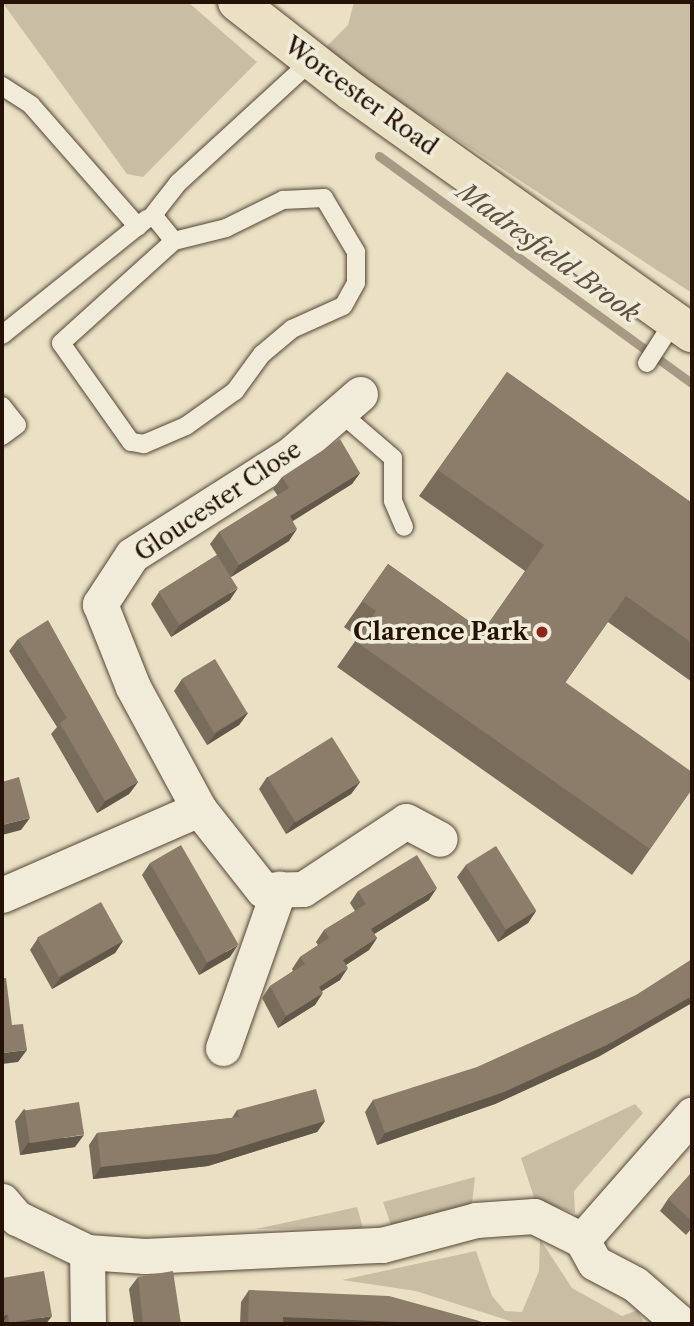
<!DOCTYPE html>
<html>
<head>
<meta charset="utf-8">
<style>
  body { margin:0 }
  #map { position:relative; width:694px; height:1326px; overflow:hidden; background:#eae1c5; font-family:"Libre Caslon Text",serif }
  div>[style] { position:absolute }
  .green>* { inset:0; background:#c9bea4 }
  .stream>* { height:9px; margin:-4.5px; padding:0 4.5px; transform-origin:4.5px; border-radius:4.5px; background:#a79a84 }
  .roads { filter:drop-shadow(0 0 2px #564535) drop-shadow(0 0 2px #564535) }
  .service>* { height:18px; margin:-9px; padding:0 9px; transform-origin:9px; border-radius:9px; background:#f1ecd9 }
  .minor>* { height:35px; margin:-17.5px; padding:0 17.5px; transform-origin:17.5px; border-radius:17.5px; background:#f1ecd9 }
  .trunk>* { height:38px; margin:-19px; padding:0 19px; transform-origin:19px; border-radius:19px; background:#eae1c5 }
  .wall>* { inset:0; background:#786c5a }
  .shaded-wall>* { inset:0; background:#61584a }
  .building>* { inset:0; background:#8b7d69; transform-origin:0 0 }
  .dots>* { width:19px; height:19px; translate:-50% -50%; box-sizing:border-box; border:4px solid #f1ecd9; border-radius:50% }
  span { translate:-50% -50%; white-space:nowrap; text-align:center; line-height:1.15; -webkit-text-stroke:7px #f1ecd9; paint-order:stroke }
  .street-label { font-size:24px; color:#251105 }
  .poi-label { font-size:24px; color:#251105; font-weight:700 }
  .right { translate:-100% -50%; text-align:right }
  .water-label { font-size:26px; color:#604f3e; font-style:italic }
  .frame { position:absolute; inset:0; border:4px solid #251105; pointer-events:none }
</style>
</head>
<body>
<div id="map">
  <div class="green">
    <i style="clip-path:polygon(2px 2px,188px 2px,257px 62px,143px 177px,127px 174px)"></i>
    <i style="clip-path:polygon(354px 2px,692px 2px,692px 293px,322px 51px,348px 25px)"></i>
    <i style="clip-path:polygon(635px 1104px,643px 1113px,574px 1191px,575px 1213px,535px 1200px,521px 1158px)"></i>
    <i style="clip-path:polygon(475px 1177px,472px 1204px,391px 1225px,383px 1202px)"></i>
    <i style="clip-path:polygon(357px 1207px,363px 1228px,256px 1229px,330px 1213px)"></i>
    <i style="clip-path:polygon(540px 1239px,572px 1288px,622px 1316px,638px 1310px,644px 1324px,519px 1324px,416px 1291px,342px 1280px,476px 1251px,492px 1296px,505px 1311px,522px 1312px,539px 1271px)"></i>
  </div>
  <div class="stream">
    <i style="left:379px;top:156px;width:387px;rotate:36deg"></i>
  </div>
  <div class="roads">
    <div class="service">
      <i style="left:2px;top:86px;width:35px;rotate:33deg"></i>
      <i style="left:31px;top:105px;width:162px;rotate:48.7deg"></i>
      <i style="left:324px;top:198px;width:63px;rotate:59.3deg"></i>
      <i style="left:356px;top:252px;width:31px;rotate:90deg"></i>
      <i style="left:356px;top:283px;width:26px;rotate:119deg"></i>
      <i style="left:343px;top:306px;width:56px;rotate:155.7deg"></i>
      <i style="left:292px;top:329px;width:39px;rotate:140deg"></i>
      <i style="left:262px;top:354px;width:46px;rotate:126.1deg"></i>
      <i style="left:235px;top:391px;width:60px;rotate:144.5deg"></i>
      <i style="left:186px;top:426px;width:46px;rotate:156.8deg"></i>
      <i style="left:144px;top:444px;width:13px;rotate:-171deg"></i>
      <i style="left:131px;top:442px;width:121px;rotate:-125.3deg"></i>
      <i style="left:61px;top:343px;width:152px;rotate:-42.1deg"></i>
      <i style="left:174px;top:241px;width:54px;rotate:-14deg"></i>
      <i style="left:226px;top:228px;width:64px;rotate:-26.2deg"></i>
      <i style="left:283px;top:200px;width:41px;rotate:-2.8deg"></i>
      <i style="left:174px;top:241px;width:33px;rotate:-129deg"></i>
      <i style="left:153px;top:215px;width:41px;rotate:-52deg"></i>
      <i style="left:178px;top:183px;width:180px;rotate:-42.5deg"></i>
      <i style="left:2px;top:335px;width:186px;rotate:-38.7deg"></i>
      <i style="left:647px;top:363px;width:50px;rotate:-57.3deg"></i>
      <i style="left:2px;top:406px;width:24px;rotate:52deg"></i>
      <i style="left:17px;top:425px;width:19px;rotate:144deg"></i>
      <i style="left:342px;top:414px;width:67px;rotate:40.8deg"></i>
      <i style="left:393px;top:458px;width:43px;rotate:90deg"></i>
      <i style="left:393px;top:501px;width:28px;rotate:67deg"></i>
    </div>
    <div class="minor">
      <i style="left:360px;top:394px;width:91px;rotate:139deg"></i>
      <i style="left:291px;top:454px;width:188px;rotate:147.6deg"></i>
      <i style="left:132px;top:555px;width:59px;rotate:123.1deg"></i>
      <i style="left:100px;top:604px;width:89px;rotate:68.3deg"></i>
      <i style="left:133px;top:687px;width:139px;rotate:61.6deg"></i>
      <i style="left:199px;top:809px;width:103px;rotate:51.7deg"></i>
      <i style="left:263px;top:890px;width:40px;rotate:-1.4deg"></i>
      <i style="left:303px;top:889px;width:123px;rotate:-33.4deg"></i>
      <i style="left:406px;top:821px;width:38px;rotate:28deg"></i>
      <i style="left:2px;top:895px;width:215px;rotate:-23.6deg"></i>
      <i style="left:223px;top:1048px;width:169px;rotate:-70.6deg"></i>
      <i style="left:2px;top:1201px;width:23px;rotate:49deg"></i>
      <i style="left:17px;top:1218px;width:78px;rotate:25.9deg"></i>
      <i style="left:87px;top:1252px;width:58px;rotate:3.9deg"></i>
      <i style="left:145px;top:1256px;width:237px;rotate:-2.7deg"></i>
      <i style="left:382px;top:1245px;width:97px;rotate:-14.9deg"></i>
      <i style="left:476px;top:1220px;width:58px;rotate:-3.9deg"></i>
      <i style="left:534px;top:1216px;width:54px;rotate:26.6deg"></i>
      <i style="left:582px;top:1240px;width:26px;rotate:61deg"></i>
      <i style="left:595px;top:1263px;width:45px;rotate:27.7deg"></i>
      <i style="left:635px;top:1284px;width:61px;rotate:41deg"></i>
      <i style="left:582px;top:1240px;width:167px;rotate:-48.7deg"></i>
      <i style="left:87px;top:1252px;width:72px;rotate:89.2deg"></i>
    </div>
    <div class="trunk">
      <i style="left:237px;top:2px;width:145px;rotate:38deg"></i>
      <i style="left:351px;top:91px;width:418px;rotate:35.4deg"></i>
    </div>
  </div>
  <div class="wall">
    <i style="clip-path:polygon(507px 372px,692px 503px,692px 682px,608px 622px,565px 683px,692px 789px,632px 875px,337px 667px,358px 637px,344px 627px,388px 564px,483px 631px,525px 571px,419px 496px)"></i>
    <i style="clip-path:polygon(360px 473px,352px 484px,293px 521px,289px 541px,231px 577px,230px 600px,171px 637px,151px 604px,159px 592px,217px 555px,210px 544px,219px 532px,278px 496px,273px 489px,282px 477px)"></i>
    <i style="clip-path:polygon(18px 639px,138px 782px,129px 794px,97px 813px,51px 734px,57px 727px,9px 651px)"></i>
    <i style="clip-path:polygon(182px 679px,248px 713px,239px 725px,207px 745px,174px 691px)"></i>
    <i style="clip-path:polygon(267px 777px,360px 782px,351px 794px,286px 834px,259px 789px)"></i>
    <i style="clip-path:polygon(150px 863px,230px 957px,199px 975px,142px 875px)"></i>
    <i style="clip-path:polygon(466px 865px,536px 911px,528px 923px,498px 942px,457px 877px)"></i>
    <i style="clip-path:polygon(358px 891px,429px 900px,374px 934px,377px 938px,369px 950px,346px 965px,340px 980px,322px 991px,315px 1005px,278px 1028px,262px 998px,270px 986px,293px 971px,292px 969px,300px 957px,318px 945px,316px 942px,324px 930px,355px 911px,350px 903px)"></i>
    <i style="clip-path:polygon(38px 938px,123px 941px,115px 953px,52px 989px,30px 950px)"></i>
    <i style="clip-path:polygon(600px 1056px,495px 1104px,377px 1145px,365px 1112px,373px 1100px)"></i>
    <i style="clip-path:polygon(24px 1109px,75px 1147px,20px 1155px,15px 1121px)"></i>
    <i style="clip-path:polygon(237px 1110px,325px 1121px,317px 1132px,208px 1166px,93px 1179px,89px 1145px,97px 1133px,232px 1118px)"></i>
    <i style="clip-path:polygon(692px 1172px,692px 1228px,686px 1235px,660px 1211px,668px 1199px)"></i>
    <i style="clip-path:polygon(138px 1277px,181px 1324px,134px 1324px,129px 1289px)"></i>
    <i style="clip-path:polygon(2px 1278px,46px 1324px,2px 1324px)"></i>
    <i style="clip-path:polygon(249px 1290px,488px 1324px,240px 1324px,241px 1302px)"></i>
  </div>
  <div class="shaded-wall">
    <i style="clip-path:polygon(360px 473px,352px 484px,281px 528px,290px 516px)"></i>
    <i style="clip-path:polygon(297px 529px,289px 541px,231px 577px,239px 565px)"></i>
    <i style="clip-path:polygon(238px 588px,230px 600px,171px 637px,180px 625px)"></i>
    <i style="clip-path:polygon(248px 713px,239px 725px,207px 745px,216px 733px)"></i>
    <i style="clip-path:polygon(138px 782px,129px 794px,97px 813px,105px 801px)"></i>
    <i style="clip-path:polygon(360px 782px,351px 794px,286px 834px,294px 822px)"></i>
    <i style="clip-path:polygon(30px 818px,21px 830px,2px 835px,2px 825px)"></i>
    <i style="clip-path:polygon(437px 888px,429px 900px,363px 941px,371px 929px)"></i>
    <i style="clip-path:polygon(536px 911px,528px 923px,498px 942px,506px 930px)"></i>
    <i style="clip-path:polygon(377px 938px,369px 950px,335px 972px,343px 960px)"></i>
    <i style="clip-path:polygon(123px 941px,115px 953px,52px 989px,61px 977px)"></i>
    <i style="clip-path:polygon(238px 945px,230px 957px,199px 975px,207px 963px)"></i>
    <i style="clip-path:polygon(348px 968px,340px 980px,311px 998px,319px 987px)"></i>
    <i style="clip-path:polygon(323px 993px,315px 1005px,278px 1028px,286px 1016px)"></i>
    <i style="clip-path:polygon(692px 996px,692px 1003px,600px 1056px,495px 1104px,377px 1145px,385px 1133px)"></i>
    <i style="clip-path:polygon(27px 1050px,18px 1062px,2px 1064px,2px 1053px)"></i>
    <i style="clip-path:polygon(325px 1121px,317px 1132px,208px 1166px,93px 1179px,101px 1167px)"></i>
    <i style="clip-path:polygon(84px 1135px,75px 1147px,20px 1155px,28px 1143px)"></i>
    <i style="clip-path:polygon(8px 1315px,2px 1324px,2px 1316px)"></i>
    <i style="clip-path:polygon(52px 1316px,46px 1324px,8px 1324px,9px 1323px)"></i>
    <i style="clip-path:polygon(283px 1317px,400px 1322px,399px 1324px,278px 1324px)"></i>
  </div>
  <div class="building">
    <i style="clip-path:polygon(507px 372px,692px 503px,692px 643px,626px 596px,565px 682px,692px 772px,692px 789px,650px 849px,355px 641px,376px 611px,362px 601px,388px 564px,483px 631px,544px 545px,438px 470px)"></i>
    <i style="clip-path:polygon(340px 439px,360px 473px,290px 516px,297px 529px,239px 565px,219px 532px,289px 488px,282px 477px)"></i>
    <i style="left:217px;top:555px;width:39px;height:69px;rotate:58deg"></i>
    <i style="clip-path:polygon(48px 620px,138px 782px,105px 801px,60px 723px,67px 718px,18px 639px)"></i>
    <i style="left:215px;top:659px;width:63px;height:39px;rotate:59deg"></i>
    <i style="left:332px;top:737px;width:53px;height:76px;rotate:58deg"></i>
    <i style="clip-path:polygon(19px 777px,30px 818px,2px 825px,2px 782px)"></i>
    <i style="left:181px;top:845px;width:115px;height:36px;rotate:60deg"></i>
    <i style="left:496px;top:846px;width:76px;height:36px;rotate:58deg"></i>
    <i style="clip-path:polygon(417px 855px,437px 888px,371px 929px,377px 938px,343px 960px,348px 968px,319px 987px,323px 993px,286px 1016px,270px 986px,305px 964px,300px 957px,329px 938px,324px 930px,366px 904px,358px 891px)"></i>
    <i style="left:101px;top:902px;width:45px;height:73px;rotate:61deg"></i>
    <i style="clip-path:polygon(692px 959px,692px 996px,609px 1044px,504px 1092px,385px 1133px,373px 1100px,477px 1067px,636px 995px)"></i>
    <i style="clip-path:polygon(2px 978px,6px 978px,12px 1025px,23px 1024px,27px 1050px,2px 1053px)"></i>
    <i style="clip-path:polygon(316px 1089px,325px 1121px,217px 1154px,101px 1167px,97px 1133px,239px 1117px,237px 1110px)"></i>
    <i style="left:79px;top:1102px;width:33px;height:55px;rotate:81deg"></i>
    <i style="clip-path:polygon(692px 1172px,692px 1221px,668px 1199px)"></i>
    <i style="clip-path:polygon(44px 1271px,52px 1316px,9px 1323px,8px 1315px,2px 1316px,2px 1278px)"></i>
    <i style="clip-path:polygon(173px 1271px,181px 1324px,143px 1324px,138px 1277px)"></i>
    <i style="clip-path:polygon(249px 1290px,389px 1296px,476px 1320px,488px 1324px,400px 1324px,400px 1322px,283px 1317px,283px 1324px,248px 1324px)"></i>
  </div>
  <div class="dots">
    <i style="left:542px;top:632px;background:#8f2418"></i>
  </div>
  <div class="street-label">
    <span style="left:361px;top:96px;rotate:36deg">Worcester Road</span>
    <span style="left:218px;top:501px;rotate:-34deg">Gloucester Close</span>
  </div>
  <div class="poi-label">
    <span class="right" style="left:528px;top:632px">Clarence Park</span>
  </div>
  <div class="water-label">
    <span style="left:548px;top:253px;rotate:36deg">Madresfield Brook</span>
  </div>
  <div class="frame"></div>
</div>
</body>
</html>
